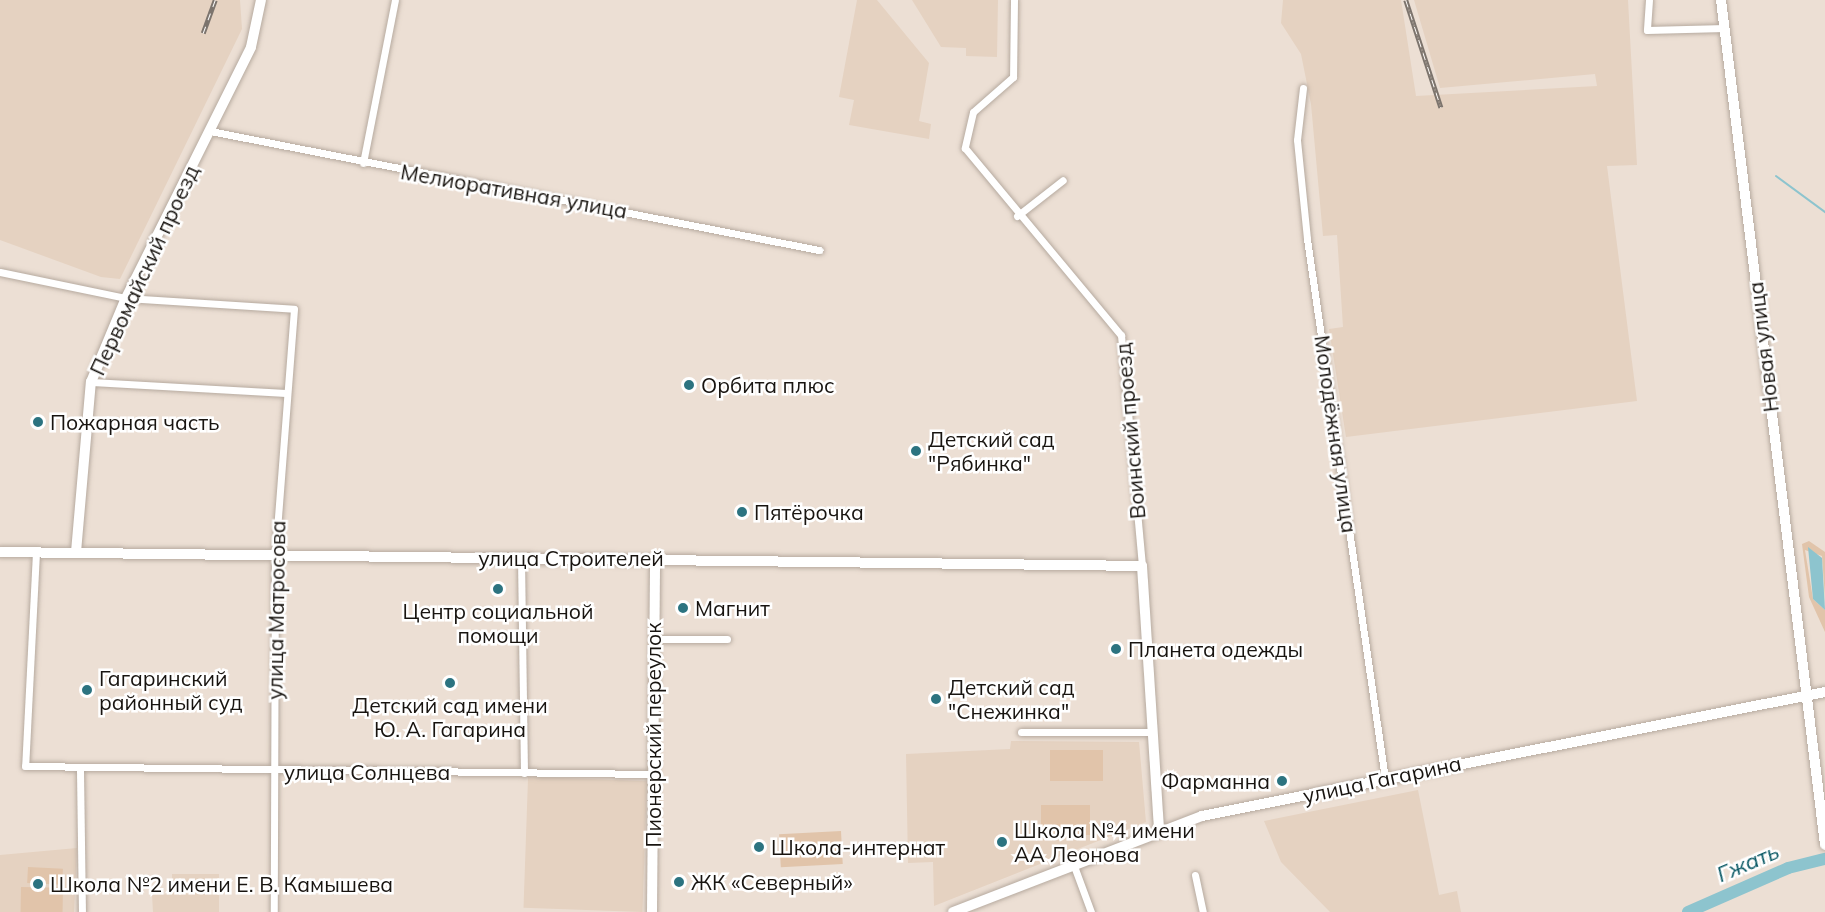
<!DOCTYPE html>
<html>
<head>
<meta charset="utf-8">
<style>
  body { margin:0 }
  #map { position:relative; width:1825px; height:912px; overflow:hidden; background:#ecdfd4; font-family:Mulish,sans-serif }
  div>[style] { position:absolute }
  .built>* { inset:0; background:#e5d2c1; transform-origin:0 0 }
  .green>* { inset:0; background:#e1c4aa; transform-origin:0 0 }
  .water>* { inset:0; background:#8dc4ce }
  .stream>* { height:2px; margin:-1px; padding:0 1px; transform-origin:1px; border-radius:1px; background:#8dc4ce }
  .river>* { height:12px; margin:-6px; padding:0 6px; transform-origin:6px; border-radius:6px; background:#8dc4ce }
  .roads { filter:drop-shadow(0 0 2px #b6aa9f) drop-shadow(0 0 2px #b6aa9f) }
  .street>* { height:7px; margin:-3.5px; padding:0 3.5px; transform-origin:3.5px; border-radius:3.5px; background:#fff }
  .secondary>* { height:10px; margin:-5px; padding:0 5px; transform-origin:5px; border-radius:5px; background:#fff }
  .rail>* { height:4.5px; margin-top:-2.25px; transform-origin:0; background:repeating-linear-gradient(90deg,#fff 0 7px,#7c746d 0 14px); box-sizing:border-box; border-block:2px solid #7c746d }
  .dots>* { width:16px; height:16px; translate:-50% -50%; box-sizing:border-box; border:3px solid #fff; border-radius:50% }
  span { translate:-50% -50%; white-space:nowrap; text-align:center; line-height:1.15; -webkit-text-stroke:5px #fff; paint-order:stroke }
  .street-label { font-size:21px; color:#181410 }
  .poi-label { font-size:21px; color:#181410 }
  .left { translate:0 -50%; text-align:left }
  .right { translate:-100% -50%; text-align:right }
  .water-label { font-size:22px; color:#095864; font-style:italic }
</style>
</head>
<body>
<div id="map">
  <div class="built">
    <i style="clip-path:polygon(0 0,240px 0,242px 29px,120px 279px,101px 277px,0 240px)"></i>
    <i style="clip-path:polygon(857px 0,877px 0,929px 63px,919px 121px,931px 124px,929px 139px,849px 125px,854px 100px,839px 97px)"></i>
    <i style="clip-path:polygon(912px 0,998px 0,997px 57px,966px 56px,966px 48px,941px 47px)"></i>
    <i style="clip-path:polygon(1283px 0,1401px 0,1416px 96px,1597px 86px,1595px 74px,1440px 88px,1414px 0,1628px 0,1637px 165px,1607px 166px,1637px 401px,1346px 437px,1329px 329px,1343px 327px,1337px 235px,1323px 236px,1311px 104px,1301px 54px,1281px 23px)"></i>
    <i style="clip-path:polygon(1011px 741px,1139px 742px,1146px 822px,934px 906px,933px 862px,908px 863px,906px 754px,1010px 749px)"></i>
    <i style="left:647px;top:781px;width:131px;height:119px;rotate:92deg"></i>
    <i style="clip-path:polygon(1418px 790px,1439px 895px,1457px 891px,1461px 912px,1330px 912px,1281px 862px,1264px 821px)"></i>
    <i style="clip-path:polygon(77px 848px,74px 912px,0 912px,0 855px)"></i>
    <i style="clip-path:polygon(172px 874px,219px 874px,219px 912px,153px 912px,152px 895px,172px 894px)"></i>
  </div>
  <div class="green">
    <i style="clip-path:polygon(1809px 541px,1825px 552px,1825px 597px,1822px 556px,1805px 550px,1813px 599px,1825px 610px,1825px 632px,1809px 597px,1802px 544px)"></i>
    <i style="left:1050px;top:750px;width:53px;height:31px"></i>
    <i style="left:1090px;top:805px;width:30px;height:49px;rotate:90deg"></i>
    <i style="left:841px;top:831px;width:33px;height:62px;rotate:87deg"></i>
    <i style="left:28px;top:867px;width:35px;height:16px;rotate:3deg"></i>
    <i style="left:21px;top:887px;width:42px;height:25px;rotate:1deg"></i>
  </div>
  <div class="water">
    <i style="clip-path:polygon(1808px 547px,1822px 558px,1825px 610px,1813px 599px)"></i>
  </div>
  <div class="stream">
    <i style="left:1776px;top:176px;width:61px;rotate:36.3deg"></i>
  </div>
  <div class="river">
    <i style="left:1688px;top:912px;width:109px;rotate:-23.7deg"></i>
    <i style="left:1788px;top:868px;width:38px;rotate:-14deg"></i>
  </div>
  <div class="roads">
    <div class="street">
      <i style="left:1014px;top:0;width:77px;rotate:90.7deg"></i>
      <i style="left:1013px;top:77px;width:53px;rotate:138.8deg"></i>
      <i style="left:973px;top:112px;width:37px;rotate:103deg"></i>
      <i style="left:965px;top:148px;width:244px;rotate:50.2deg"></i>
      <i style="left:1121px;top:335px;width:232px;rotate:84.8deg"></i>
      <i style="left:1649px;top:0;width:30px;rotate:94deg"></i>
      <i style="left:1647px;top:30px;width:78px;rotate:-1.5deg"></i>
      <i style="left:1303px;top:88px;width:52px;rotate:96.6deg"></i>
      <i style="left:1297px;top:140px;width:100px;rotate:84.2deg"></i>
      <i style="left:1307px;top:239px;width:546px;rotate:81.78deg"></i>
      <i style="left:210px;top:131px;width:621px;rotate:11.06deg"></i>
      <i style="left:363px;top:163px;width:166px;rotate:-78.9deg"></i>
      <i style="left:1017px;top:216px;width:58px;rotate:-38deg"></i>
      <i style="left:0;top:272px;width:129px;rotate:11.7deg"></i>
      <i style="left:126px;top:298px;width:168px;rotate:3.7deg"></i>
      <i style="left:294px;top:309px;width:247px;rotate:94.4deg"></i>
      <i style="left:275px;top:555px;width:357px;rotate:90.2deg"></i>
      <i style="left:91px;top:382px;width:196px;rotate:3.2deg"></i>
      <i style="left:36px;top:552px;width:214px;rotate:92.9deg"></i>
      <i style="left:25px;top:766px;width:629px;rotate:0.73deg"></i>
      <i style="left:521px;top:558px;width:215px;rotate:89.2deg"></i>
      <i style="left:653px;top:639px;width:74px"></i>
      <i style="left:1021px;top:732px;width:131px"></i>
      <i style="left:80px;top:771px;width:141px;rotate:89.2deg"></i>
      <i style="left:1074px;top:866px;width:49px;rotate:69.7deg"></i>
      <i style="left:1195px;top:875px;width:38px;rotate:78deg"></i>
    </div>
    <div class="secondary">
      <i style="left:1721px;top:0;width:851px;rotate:82.98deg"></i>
      <i style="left:0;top:552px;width:1142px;rotate:0.7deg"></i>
      <i style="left:1142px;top:566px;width:265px;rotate:86.3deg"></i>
      <i style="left:76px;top:552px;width:171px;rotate:-85deg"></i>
      <i style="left:91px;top:382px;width:91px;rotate:-67.4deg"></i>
      <i style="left:126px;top:298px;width:280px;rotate:-63.5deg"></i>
      <i style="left:251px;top:47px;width:48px;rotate:-78deg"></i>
      <i style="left:652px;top:912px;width:353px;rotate:-89.5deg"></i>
      <i style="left:953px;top:912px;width:267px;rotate:-21.1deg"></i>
      <i style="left:1202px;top:816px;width:635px;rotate:-11.26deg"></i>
    </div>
  </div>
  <div class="rail">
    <i style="left:1406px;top:0;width:113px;rotate:71.9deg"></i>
    <i style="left:203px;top:33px;width:35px;rotate:-70deg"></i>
  </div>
  <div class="dots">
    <i style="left:689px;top:385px;background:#2c7380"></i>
    <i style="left:38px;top:422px;background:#2c7380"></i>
    <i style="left:916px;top:451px;background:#2c7380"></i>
    <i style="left:742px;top:512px;background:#2c7380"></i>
    <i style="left:498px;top:589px;background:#2c7380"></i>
    <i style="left:683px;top:608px;background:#2c7380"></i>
    <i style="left:1116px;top:649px;background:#2c7380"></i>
    <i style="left:450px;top:683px;background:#2c7380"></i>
    <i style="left:87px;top:690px;background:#2c7380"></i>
    <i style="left:936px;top:699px;background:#2c7380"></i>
    <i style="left:1282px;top:781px;background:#2c7380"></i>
    <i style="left:1002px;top:842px;background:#2c7380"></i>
    <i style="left:759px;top:847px;background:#2c7380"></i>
    <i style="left:679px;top:882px;background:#2c7380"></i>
    <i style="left:38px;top:884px;background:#2c7380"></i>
  </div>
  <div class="street-label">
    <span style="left:514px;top:191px;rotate:10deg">Мелиоративная улица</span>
    <span style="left:144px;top:270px;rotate:-65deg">Первомайский проезд</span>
    <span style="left:1763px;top:347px;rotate:-97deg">Новая улица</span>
    <span style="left:1130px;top:431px;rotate:-95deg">Воинский проезд</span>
    <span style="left:1336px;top:434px;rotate:82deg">Молодёжная улица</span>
    <span style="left:571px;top:558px">улица Строителей</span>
    <span style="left:276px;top:610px;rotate:-89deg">улица Матросова</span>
    <span style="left:653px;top:735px;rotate:-90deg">Пионерский переулок</span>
    <span style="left:367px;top:772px">улица Солнцева</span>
    <span style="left:1382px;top:779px;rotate:-12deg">улица Гагарина</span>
  </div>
  <div class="poi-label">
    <span class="left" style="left:701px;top:385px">Орбита плюс</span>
    <span class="left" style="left:50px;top:422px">Пожарная часть</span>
    <span class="left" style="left:928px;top:451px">Детский сад<br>"Рябинка"</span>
    <span class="left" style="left:754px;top:512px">Пятёрочка</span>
    <span class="left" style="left:695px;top:608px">Магнит</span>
    <span style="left:498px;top:623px">Центр социальной<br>помощи</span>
    <span class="left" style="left:1128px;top:649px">Планета одежды</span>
    <span class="left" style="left:99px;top:690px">Гагаринский<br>районный суд</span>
    <span class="left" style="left:948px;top:699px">Детский сад<br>"Снежинка"</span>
    <span style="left:450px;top:717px">Детский сад имени<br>Ю. А. Гагарина</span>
    <span class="right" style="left:1270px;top:781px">Фарманна</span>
    <span class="left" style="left:1014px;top:842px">Школа №4 имени<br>АА Леонова</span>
    <span class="left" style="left:771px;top:847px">Школа-интернат</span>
    <span class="left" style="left:691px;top:882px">ЖК «Северный»</span>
    <span class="left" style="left:50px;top:884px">Школа №2 имени Е. В. Камышева</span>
  </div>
  <div class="water-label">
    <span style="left:1748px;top:863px;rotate:-23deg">Гжать</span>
  </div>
</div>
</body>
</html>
